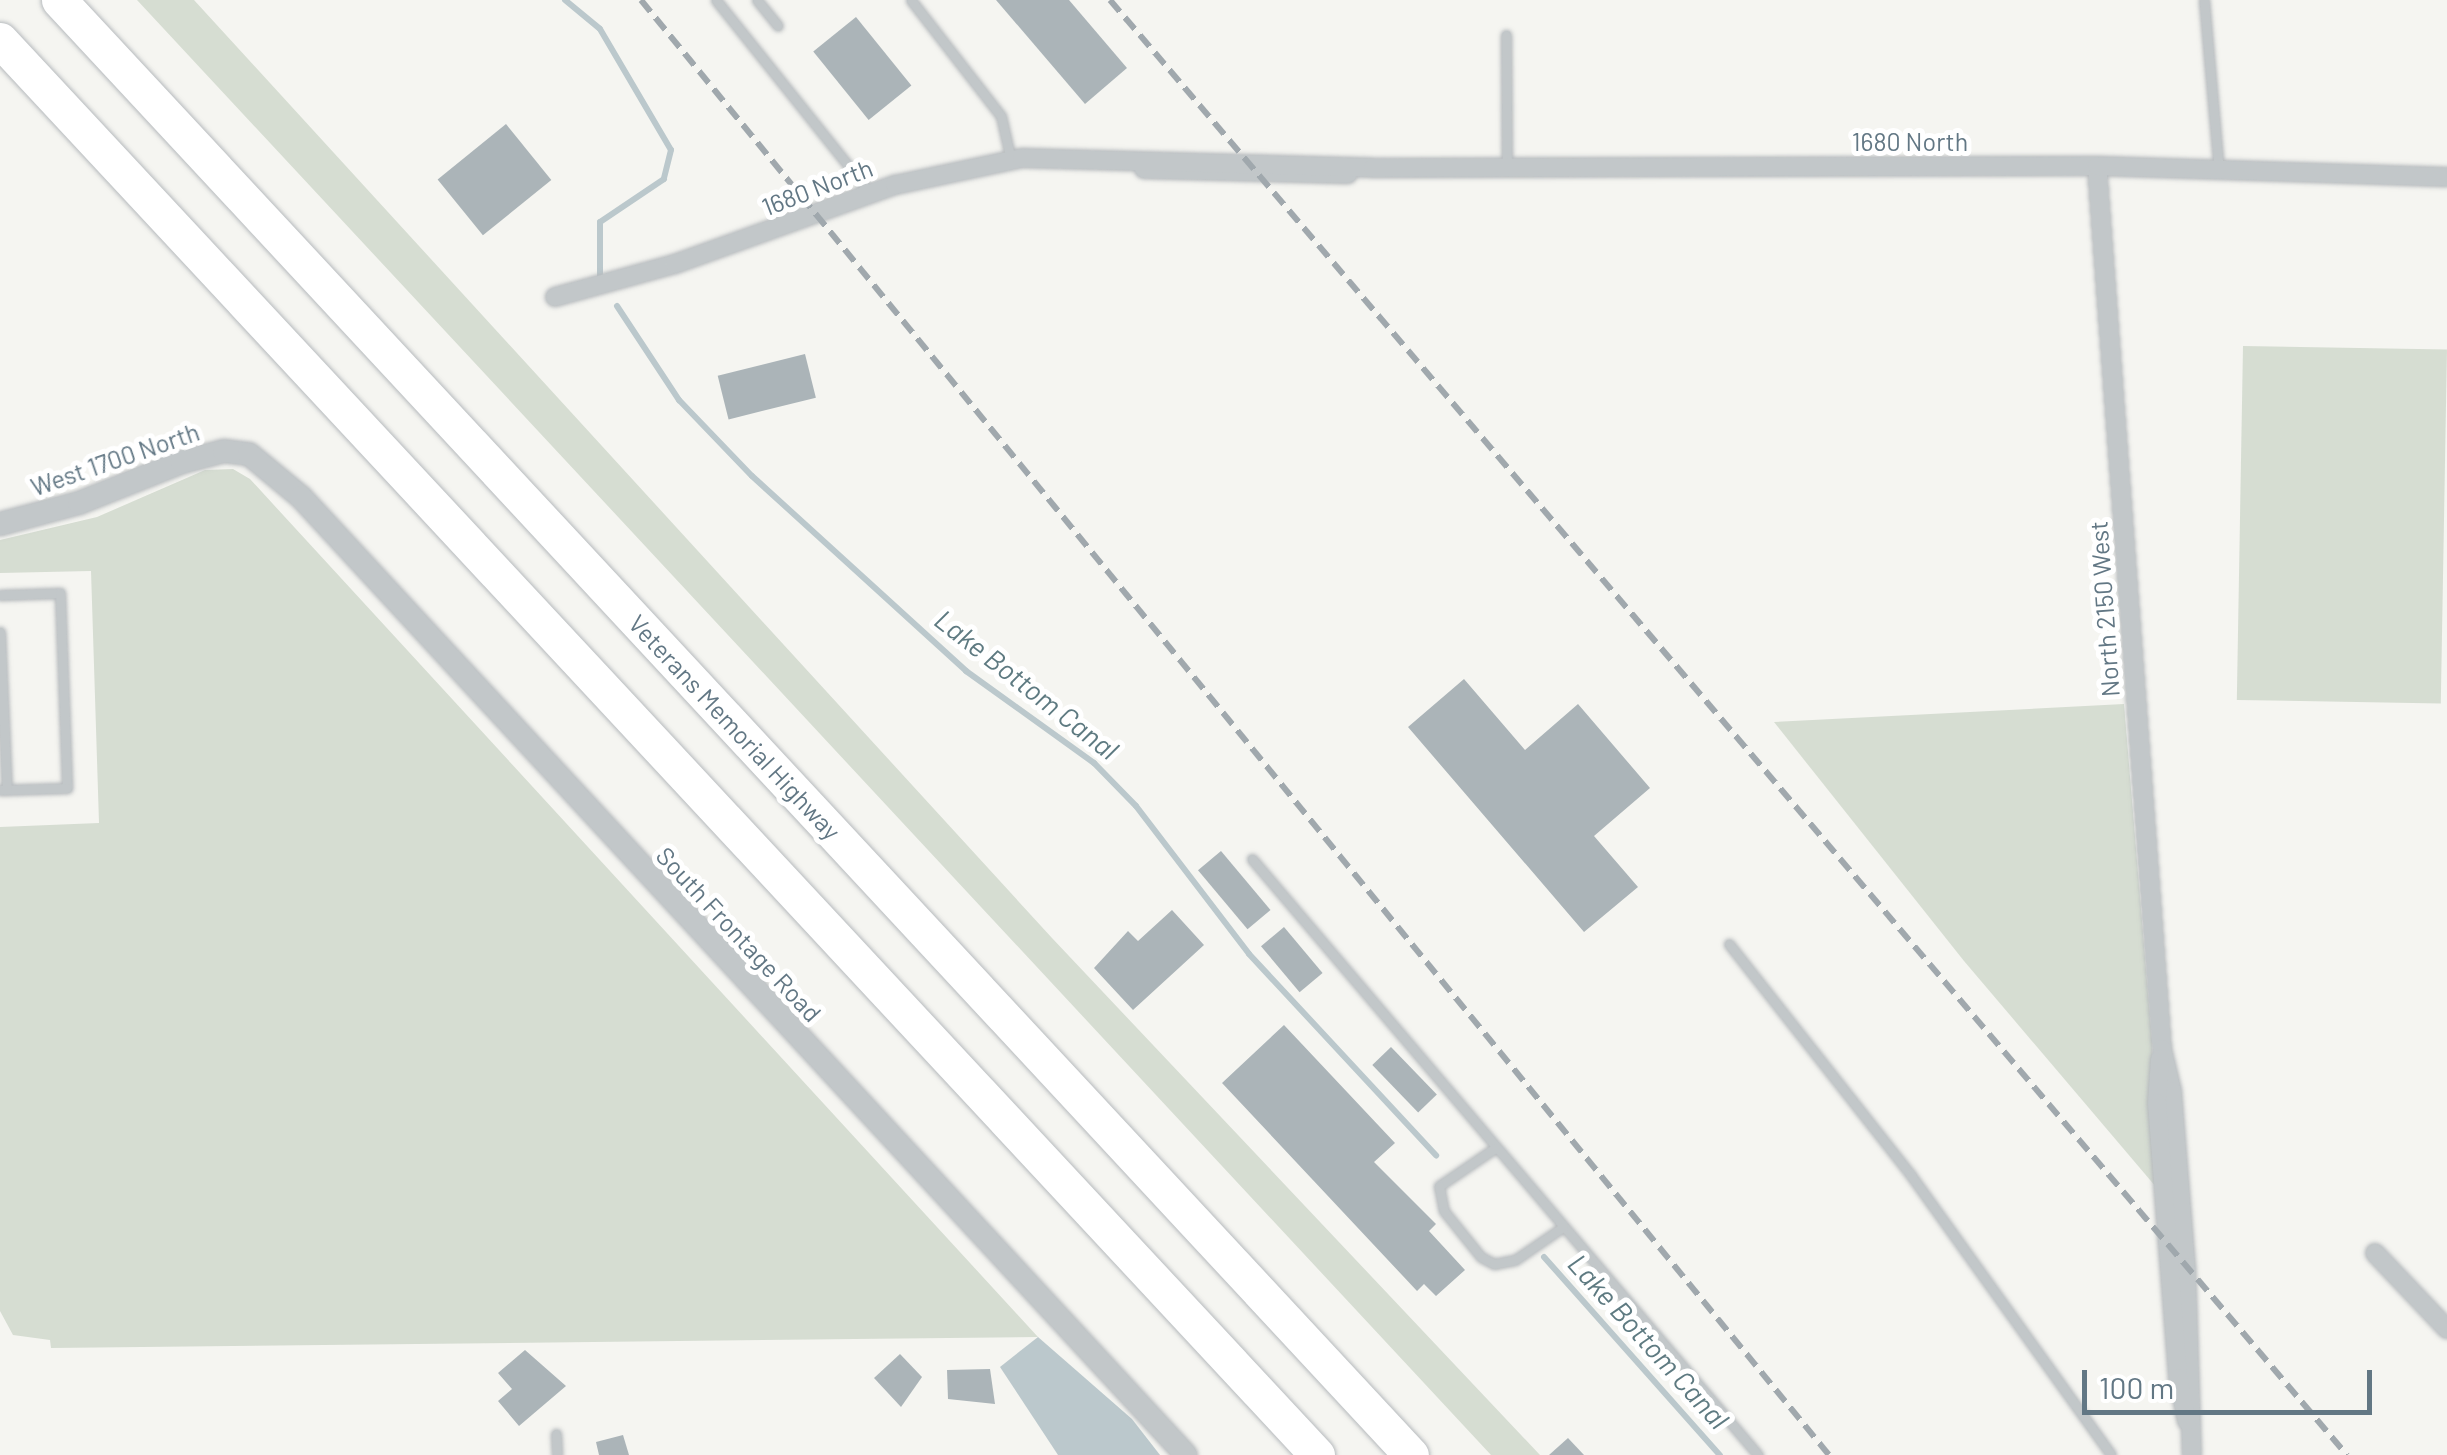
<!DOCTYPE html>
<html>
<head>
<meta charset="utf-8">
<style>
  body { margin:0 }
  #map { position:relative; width:2447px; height:1455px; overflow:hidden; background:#f5f5f1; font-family:Barlow,sans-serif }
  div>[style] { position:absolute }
  .green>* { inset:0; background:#d6ddd2; transform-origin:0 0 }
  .water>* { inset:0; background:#bbc8cc }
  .stream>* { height:6px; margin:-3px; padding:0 3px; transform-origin:3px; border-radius:3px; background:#bbc8cc }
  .building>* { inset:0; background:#abb4b8; transform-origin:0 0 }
  .roads { filter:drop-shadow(0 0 2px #b6babd) drop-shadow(0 0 2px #b6babd) }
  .service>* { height:9px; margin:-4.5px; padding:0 4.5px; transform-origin:4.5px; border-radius:4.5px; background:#c2c7c9 }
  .minor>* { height:18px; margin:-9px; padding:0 9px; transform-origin:9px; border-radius:9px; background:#c2c7c9 }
  .tertiary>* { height:22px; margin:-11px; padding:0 11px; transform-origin:11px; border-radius:11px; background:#c2c7c9 }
  .motorway>* { height:35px; margin:-17.5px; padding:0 17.5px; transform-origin:17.5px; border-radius:17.5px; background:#fff }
  .rail>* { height:6px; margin-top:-3px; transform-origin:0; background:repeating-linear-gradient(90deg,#a0a8ad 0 15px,transparent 0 23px) }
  span { translate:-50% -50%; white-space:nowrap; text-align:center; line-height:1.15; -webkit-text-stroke:10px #fff; paint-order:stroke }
  .street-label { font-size:25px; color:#627784 }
  .water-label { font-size:28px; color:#5e7a81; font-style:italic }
  .scale { position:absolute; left:2082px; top:1370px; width:290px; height:45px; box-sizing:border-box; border:5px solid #627784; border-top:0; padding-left:12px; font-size:30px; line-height:35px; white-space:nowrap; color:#627784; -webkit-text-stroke:8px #fff; paint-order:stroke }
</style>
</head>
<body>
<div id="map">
  <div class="green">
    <i style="clip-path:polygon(137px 0,194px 0,1052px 938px,1540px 1455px,1491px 1455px)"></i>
    <i style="left:2243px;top:346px;width:204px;height:354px;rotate:1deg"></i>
    <i style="clip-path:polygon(233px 469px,250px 479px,1038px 1337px,51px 1348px,50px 1340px,13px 1335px,0 1311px,0 827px,99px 823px,91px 571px,0 573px,0 540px,97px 517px,205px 470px)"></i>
    <i style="clip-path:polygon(2124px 704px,2152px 1042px,2156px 1187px,1964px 961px,1774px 722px)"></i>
  </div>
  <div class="water">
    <i style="clip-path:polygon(1038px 1337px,1132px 1419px,1160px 1455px,1058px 1455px,1000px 1367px)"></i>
  </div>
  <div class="stream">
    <i style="left:565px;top:0;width:45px;rotate:39.6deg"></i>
    <i style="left:600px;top:29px;width:140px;rotate:59.6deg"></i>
    <i style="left:671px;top:150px;width:30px;rotate:104deg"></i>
    <i style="left:664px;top:179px;width:77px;rotate:146.1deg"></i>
    <i style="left:600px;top:222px;width:53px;rotate:90deg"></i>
    <i style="left:617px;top:306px;width:113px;rotate:56.6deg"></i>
    <i style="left:679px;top:400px;width:105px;rotate:46.2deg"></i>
    <i style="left:752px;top:476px;width:290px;rotate:42.3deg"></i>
    <i style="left:966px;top:671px;width:158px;rotate:35.7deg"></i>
    <i style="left:1094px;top:763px;width:60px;rotate:45.7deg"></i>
    <i style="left:1136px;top:806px;width:186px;rotate:52.6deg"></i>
    <i style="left:1249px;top:954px;width:275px;rotate:47.1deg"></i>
    <i style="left:1544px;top:1257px;width:265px;rotate:48.4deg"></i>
  </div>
  <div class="building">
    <i style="clip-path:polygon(996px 0,1069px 0,1127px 68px,1085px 104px)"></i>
    <i style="left:856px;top:17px;width:88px;height:55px;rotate:51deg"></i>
    <i style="left:506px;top:124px;width:72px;height:88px;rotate:51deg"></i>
    <i style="left:805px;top:354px;width:45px;height:90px;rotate:76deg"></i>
    <i style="clip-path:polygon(1464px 679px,1525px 750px,1578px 704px,1650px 788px,1594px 836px,1638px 887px,1584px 932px,1408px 727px)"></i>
    <i style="left:1221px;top:851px;width:77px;height:30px;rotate:50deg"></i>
    <i style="clip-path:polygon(1172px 910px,1204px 945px,1133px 1010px,1094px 968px,1128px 931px,1138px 941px)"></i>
    <i style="left:1284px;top:927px;width:60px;height:30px;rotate:50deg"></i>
    <i style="clip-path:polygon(1284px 1025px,1395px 1143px,1374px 1162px,1436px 1224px,1429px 1231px,1465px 1270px,1436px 1296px,1424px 1284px,1417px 1291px,1222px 1083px)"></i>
    <i style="left:1391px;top:1047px;width:66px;height:26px;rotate:46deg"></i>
    <i style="clip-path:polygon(525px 1350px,566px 1386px,519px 1426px,498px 1401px,512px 1389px,498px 1373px)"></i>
    <i style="clip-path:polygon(900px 1354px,922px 1377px,901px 1407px,874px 1378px)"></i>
    <i style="clip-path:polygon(990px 1369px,995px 1404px,948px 1399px,947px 1370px)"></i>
    <i style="clip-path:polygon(623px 1435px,629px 1455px,599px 1455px,596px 1442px)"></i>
    <i style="clip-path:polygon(1568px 1438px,1584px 1455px,1549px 1455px)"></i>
  </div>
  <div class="roads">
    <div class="service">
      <i style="left:716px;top:0;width:247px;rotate:51.4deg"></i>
      <i style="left:757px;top:0;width:33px;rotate:51deg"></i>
      <i style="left:911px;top:0;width:147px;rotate:52.2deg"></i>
      <i style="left:1001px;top:116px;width:45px;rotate:77.2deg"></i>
      <i style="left:2204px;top:0;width:171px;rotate:85deg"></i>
      <i style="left:1506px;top:35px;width:132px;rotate:89.6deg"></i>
      <i style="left:0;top:595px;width:60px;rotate:-1.9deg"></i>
      <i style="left:60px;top:593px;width:195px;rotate:87.9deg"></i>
      <i style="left:67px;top:788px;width:67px;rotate:178.3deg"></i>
      <i style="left:0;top:632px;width:158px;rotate:87.5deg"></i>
      <i style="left:1252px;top:859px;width:782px;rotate:49.67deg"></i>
      <i style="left:1729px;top:944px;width:293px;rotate:51.8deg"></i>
      <i style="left:1910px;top:1174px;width:345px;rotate:54.4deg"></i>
      <i style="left:1495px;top:1148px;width:68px;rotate:145.8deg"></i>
      <i style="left:1439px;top:1186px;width:25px;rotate:79deg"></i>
      <i style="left:1444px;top:1211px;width:59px;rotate:51.2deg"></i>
      <i style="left:1481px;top:1257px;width:15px;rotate:28deg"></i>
      <i style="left:1494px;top:1264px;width:21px;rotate:-11deg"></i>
      <i style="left:1515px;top:1260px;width:58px;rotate:-34.5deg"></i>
      <i style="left:556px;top:1434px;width:21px;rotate:87deg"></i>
    </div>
    <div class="minor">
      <i style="left:2097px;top:166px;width:885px;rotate:85.79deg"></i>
      <i style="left:2162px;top:1049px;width:43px;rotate:76.6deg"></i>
      <i style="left:2172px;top:1091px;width:177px;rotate:85.5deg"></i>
      <i style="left:2186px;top:1267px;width:188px;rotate:88.2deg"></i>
      <i style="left:1144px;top:169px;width:204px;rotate:1.4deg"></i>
      <i style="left:555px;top:297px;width:124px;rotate:-15.4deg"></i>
      <i style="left:675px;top:264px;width:234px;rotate:-19.8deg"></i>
      <i style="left:895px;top:185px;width:130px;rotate:-12deg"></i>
      <i style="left:1022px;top:158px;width:351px;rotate:1.6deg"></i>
      <i style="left:1373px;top:168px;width:724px;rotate:-0.16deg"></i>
      <i style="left:2097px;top:166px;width:350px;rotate:1.8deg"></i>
      <i style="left:2160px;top:1059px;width:44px;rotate:93.9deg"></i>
      <i style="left:2157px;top:1103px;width:276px;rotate:85.6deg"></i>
      <i style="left:2178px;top:1378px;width:44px;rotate:78.2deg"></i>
      <i style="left:2375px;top:1253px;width:105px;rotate:46.5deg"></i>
    </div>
    <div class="tertiary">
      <i style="left:0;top:524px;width:82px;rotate:-14.9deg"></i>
      <i style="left:79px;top:503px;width:111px;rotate:-21.7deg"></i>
      <i style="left:182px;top:462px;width:43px;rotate:-14.7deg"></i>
      <i style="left:224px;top:451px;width:25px;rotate:7deg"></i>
      <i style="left:249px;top:454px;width:67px;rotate:39.6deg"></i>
      <i style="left:301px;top:497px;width:1304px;rotate:47.27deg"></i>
    </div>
    <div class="motorway">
      <i style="left:59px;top:0;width:1986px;rotate:47.1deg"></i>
      <i style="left:0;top:40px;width:1933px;rotate:47.05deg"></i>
    </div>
  </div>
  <div class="rail">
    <i style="left:641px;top:0;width:1878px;rotate:50.77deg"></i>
    <i style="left:1110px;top:0;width:1910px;rotate:49.63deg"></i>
  </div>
  <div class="street-label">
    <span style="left:1910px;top:141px">1680 North</span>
    <span style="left:817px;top:187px;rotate:-21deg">1680 North</span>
    <span style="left:115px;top:459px;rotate:-19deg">West 1700 North</span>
    <span style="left:2104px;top:609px;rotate:-94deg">North 2150 West</span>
    <span style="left:735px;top:727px;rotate:47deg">Veterans Memorial Highway</span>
    <span style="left:739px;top:934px;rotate:47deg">South Frontage Road</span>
  </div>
  <div class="water-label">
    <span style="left:1027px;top:684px;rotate:38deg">Lake Bottom Canal</span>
    <span style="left:1649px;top:1341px;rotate:48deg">Lake Bottom Canal</span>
  </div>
  <div class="scale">100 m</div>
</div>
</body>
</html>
